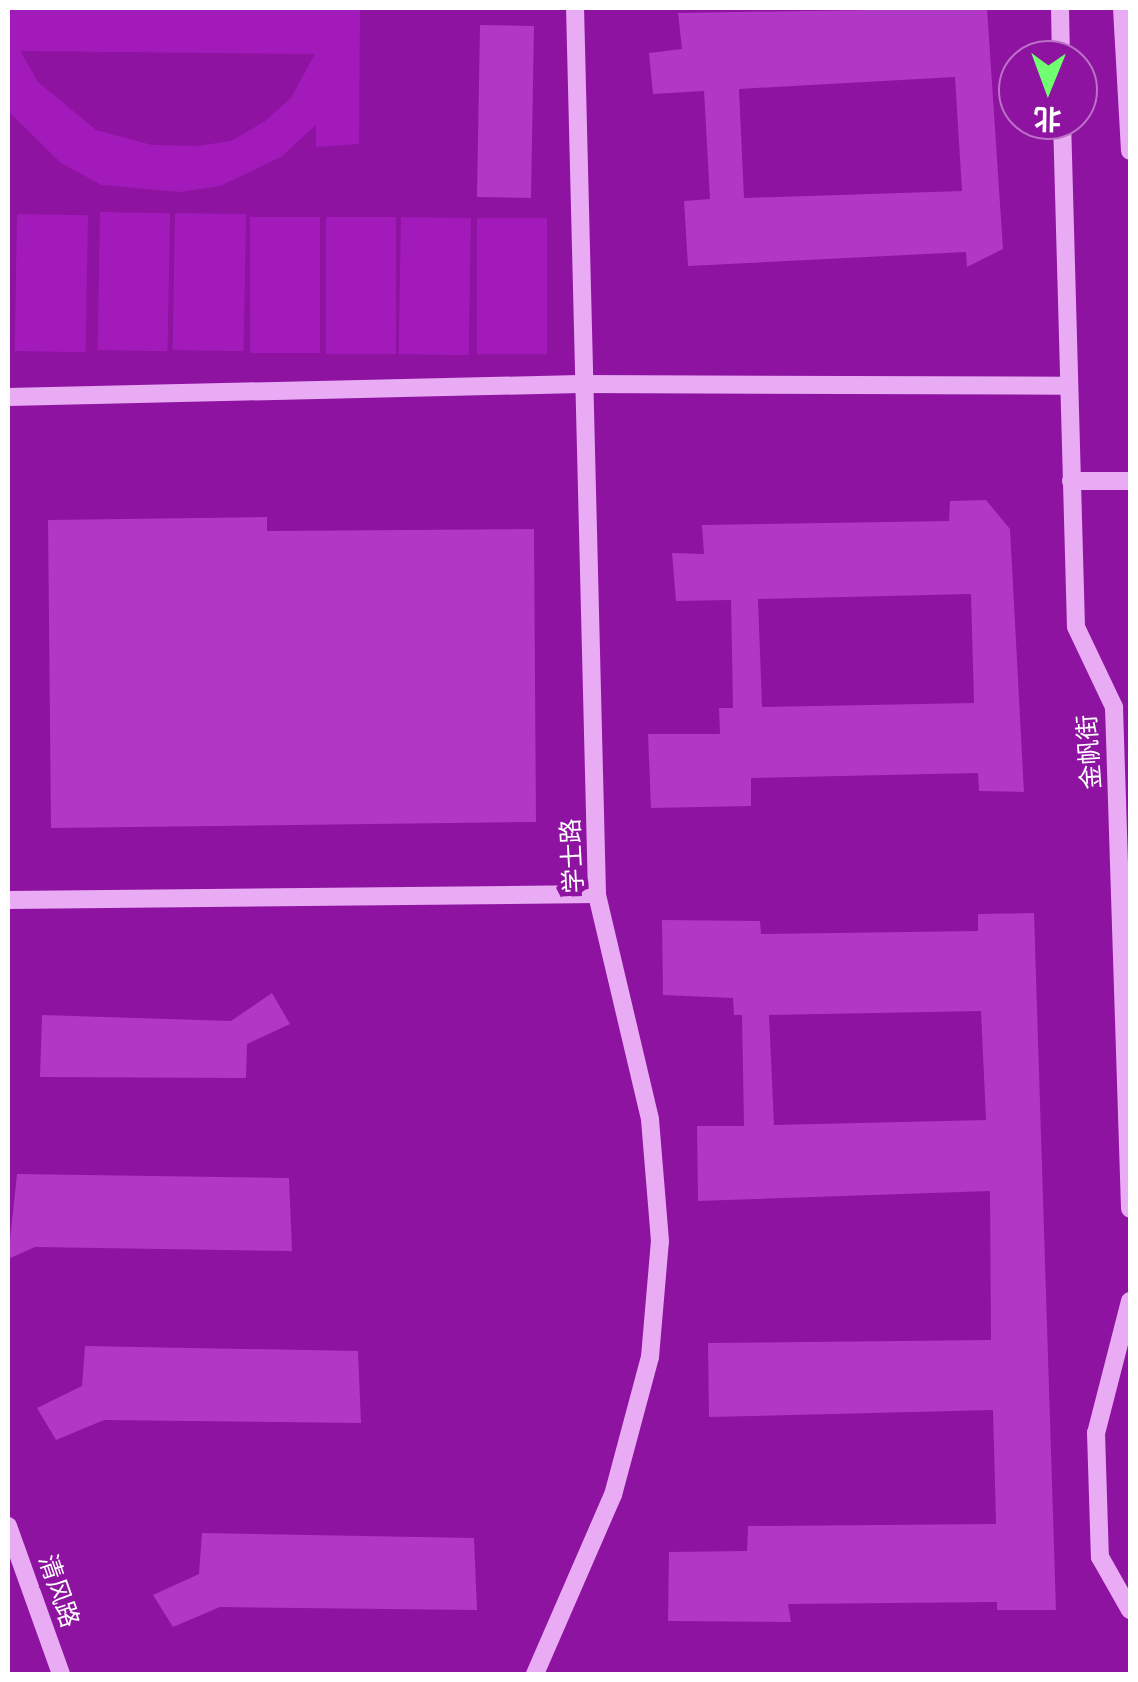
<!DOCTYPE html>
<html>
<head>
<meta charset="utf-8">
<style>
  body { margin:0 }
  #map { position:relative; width:1138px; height:1682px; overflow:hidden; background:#8d13a0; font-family:Arial,"Noto Sans SC",sans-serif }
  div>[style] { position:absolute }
  .green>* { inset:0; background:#a21bba; transform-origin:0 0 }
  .building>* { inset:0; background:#b137c5; transform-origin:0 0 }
  .minor>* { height:18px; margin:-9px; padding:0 9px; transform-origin:9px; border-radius:9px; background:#e9acf4 }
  span { translate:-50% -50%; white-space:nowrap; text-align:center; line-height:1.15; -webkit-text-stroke:9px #8d13a0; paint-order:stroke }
  .street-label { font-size:25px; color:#fff }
  .frame { position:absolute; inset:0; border:10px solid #fff; pointer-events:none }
  .north { position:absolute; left:998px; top:40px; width:100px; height:100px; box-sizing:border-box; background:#8d13a0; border:2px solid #bb71c6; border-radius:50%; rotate:181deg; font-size:28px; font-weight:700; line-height:40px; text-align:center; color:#fff }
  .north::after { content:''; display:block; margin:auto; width:35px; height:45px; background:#6fff71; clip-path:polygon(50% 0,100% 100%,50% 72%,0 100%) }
</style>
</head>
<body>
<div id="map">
  <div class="green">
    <i style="clip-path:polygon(evenodd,8px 8px,360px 8px,359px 144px,316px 147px,316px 125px,281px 157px,220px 186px,180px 192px,102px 185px,61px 163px,8px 111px,8px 8px,21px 52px,22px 51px,315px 54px,291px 98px,264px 122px,231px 141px,197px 146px,152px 145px,96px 130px,38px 82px,21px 52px)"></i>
    <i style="left:100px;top:212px;width:70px;height:138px;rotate:1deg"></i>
    <i style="left:175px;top:213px;width:71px;height:137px;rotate:1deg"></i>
    <i style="left:17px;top:214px;width:71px;height:137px;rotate:1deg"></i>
    <i style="left:250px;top:217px;width:70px;height:136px"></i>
    <i style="left:326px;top:217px;width:70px;height:137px"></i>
    <i style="left:401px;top:217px;width:70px;height:137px;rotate:1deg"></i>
    <i style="left:477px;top:218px;width:70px;height:136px"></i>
  </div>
  <div class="building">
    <i style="clip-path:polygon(evenodd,987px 8px,1003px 249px,967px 267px,966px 252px,688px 266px,684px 201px,710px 199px,704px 91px,653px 94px,649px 53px,682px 49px,678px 13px,987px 8px,955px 77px,962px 191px,744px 198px,739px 89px,955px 77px)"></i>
    <i style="left:480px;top:25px;width:54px;height:172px;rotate:1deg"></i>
    <i style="clip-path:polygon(evenodd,986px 500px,1010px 529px,1024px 792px,979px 791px,978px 773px,751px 778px,751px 806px,651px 808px,648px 734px,720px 734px,719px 708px,733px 708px,731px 600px,676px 601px,672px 553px,704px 554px,702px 525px,949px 521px,950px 501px,986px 500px,971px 594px,974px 703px,762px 707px,758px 599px,971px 594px)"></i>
    <i style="clip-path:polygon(267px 517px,267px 531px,534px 529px,536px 822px,51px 828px,48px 520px)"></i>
    <i style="clip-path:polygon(evenodd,1034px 913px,1056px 1610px,997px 1610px,997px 1602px,788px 1604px,791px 1622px,668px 1621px,669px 1552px,747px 1551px,748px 1526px,996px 1524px,993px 1410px,709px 1417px,708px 1343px,991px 1340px,990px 1191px,698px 1201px,697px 1126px,744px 1126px,742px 1015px,734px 1015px,733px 998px,663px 995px,662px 920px,760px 921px,761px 934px,978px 931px,978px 914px,1034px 913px,981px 1011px,986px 1120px,774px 1125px,769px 1015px,981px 1011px)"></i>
    <i style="clip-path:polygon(272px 993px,290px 1024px,247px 1044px,246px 1078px,40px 1077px,42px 1015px,231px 1021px)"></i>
    <i style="clip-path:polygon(17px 1174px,289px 1178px,292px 1251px,35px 1247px,8px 1259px)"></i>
    <i style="clip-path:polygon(85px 1346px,358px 1351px,361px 1423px,104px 1420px,56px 1440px,37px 1408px,82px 1386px)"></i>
    <i style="clip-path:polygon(202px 1533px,474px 1538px,477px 1610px,220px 1607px,173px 1627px,153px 1595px,199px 1574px)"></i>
  </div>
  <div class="minor">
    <i style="left:1060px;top:8px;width:52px;rotate:88.9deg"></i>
    <i style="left:1122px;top:8px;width:143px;rotate:86.8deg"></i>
    <i style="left:1062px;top:120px;width:507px;rotate:88.42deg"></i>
    <i style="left:1076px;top:627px;width:89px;rotate:64.6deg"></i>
    <i style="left:1114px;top:707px;width:502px;rotate:88.17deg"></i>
    <i style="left:8px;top:397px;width:572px;rotate:-1.3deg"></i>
    <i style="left:580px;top:384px;width:487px;rotate:0.2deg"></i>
    <i style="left:1071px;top:481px;width:59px"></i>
    <i style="left:8px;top:900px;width:589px;rotate:-0.58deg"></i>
    <i style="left:1130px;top:1301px;width:136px;rotate:104.4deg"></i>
    <i style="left:1096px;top:1433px;width:124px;rotate:88.2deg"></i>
    <i style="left:1100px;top:1557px;width:61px;rotate:60.5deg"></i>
    <i style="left:8px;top:1526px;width:157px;rotate:70.3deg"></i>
    <i style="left:535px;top:1674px;width:195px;rotate:-66.5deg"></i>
    <i style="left:613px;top:1495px;width:143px;rotate:-75deg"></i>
    <i style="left:650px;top:1357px;width:116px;rotate:-85.1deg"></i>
    <i style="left:660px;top:1241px;width:122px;rotate:-94.7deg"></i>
    <i style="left:650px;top:1119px;width:231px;rotate:-103.3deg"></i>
    <i style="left:597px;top:894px;width:886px;rotate:-91.42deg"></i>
  </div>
  <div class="street-label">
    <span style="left:1089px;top:752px;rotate:-94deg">金帆街</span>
    <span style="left:572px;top:856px;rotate:-93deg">学士路</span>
    <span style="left:59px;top:1591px;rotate:71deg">清风路</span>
  </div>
  <div class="frame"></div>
  <div class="north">北</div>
</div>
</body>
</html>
